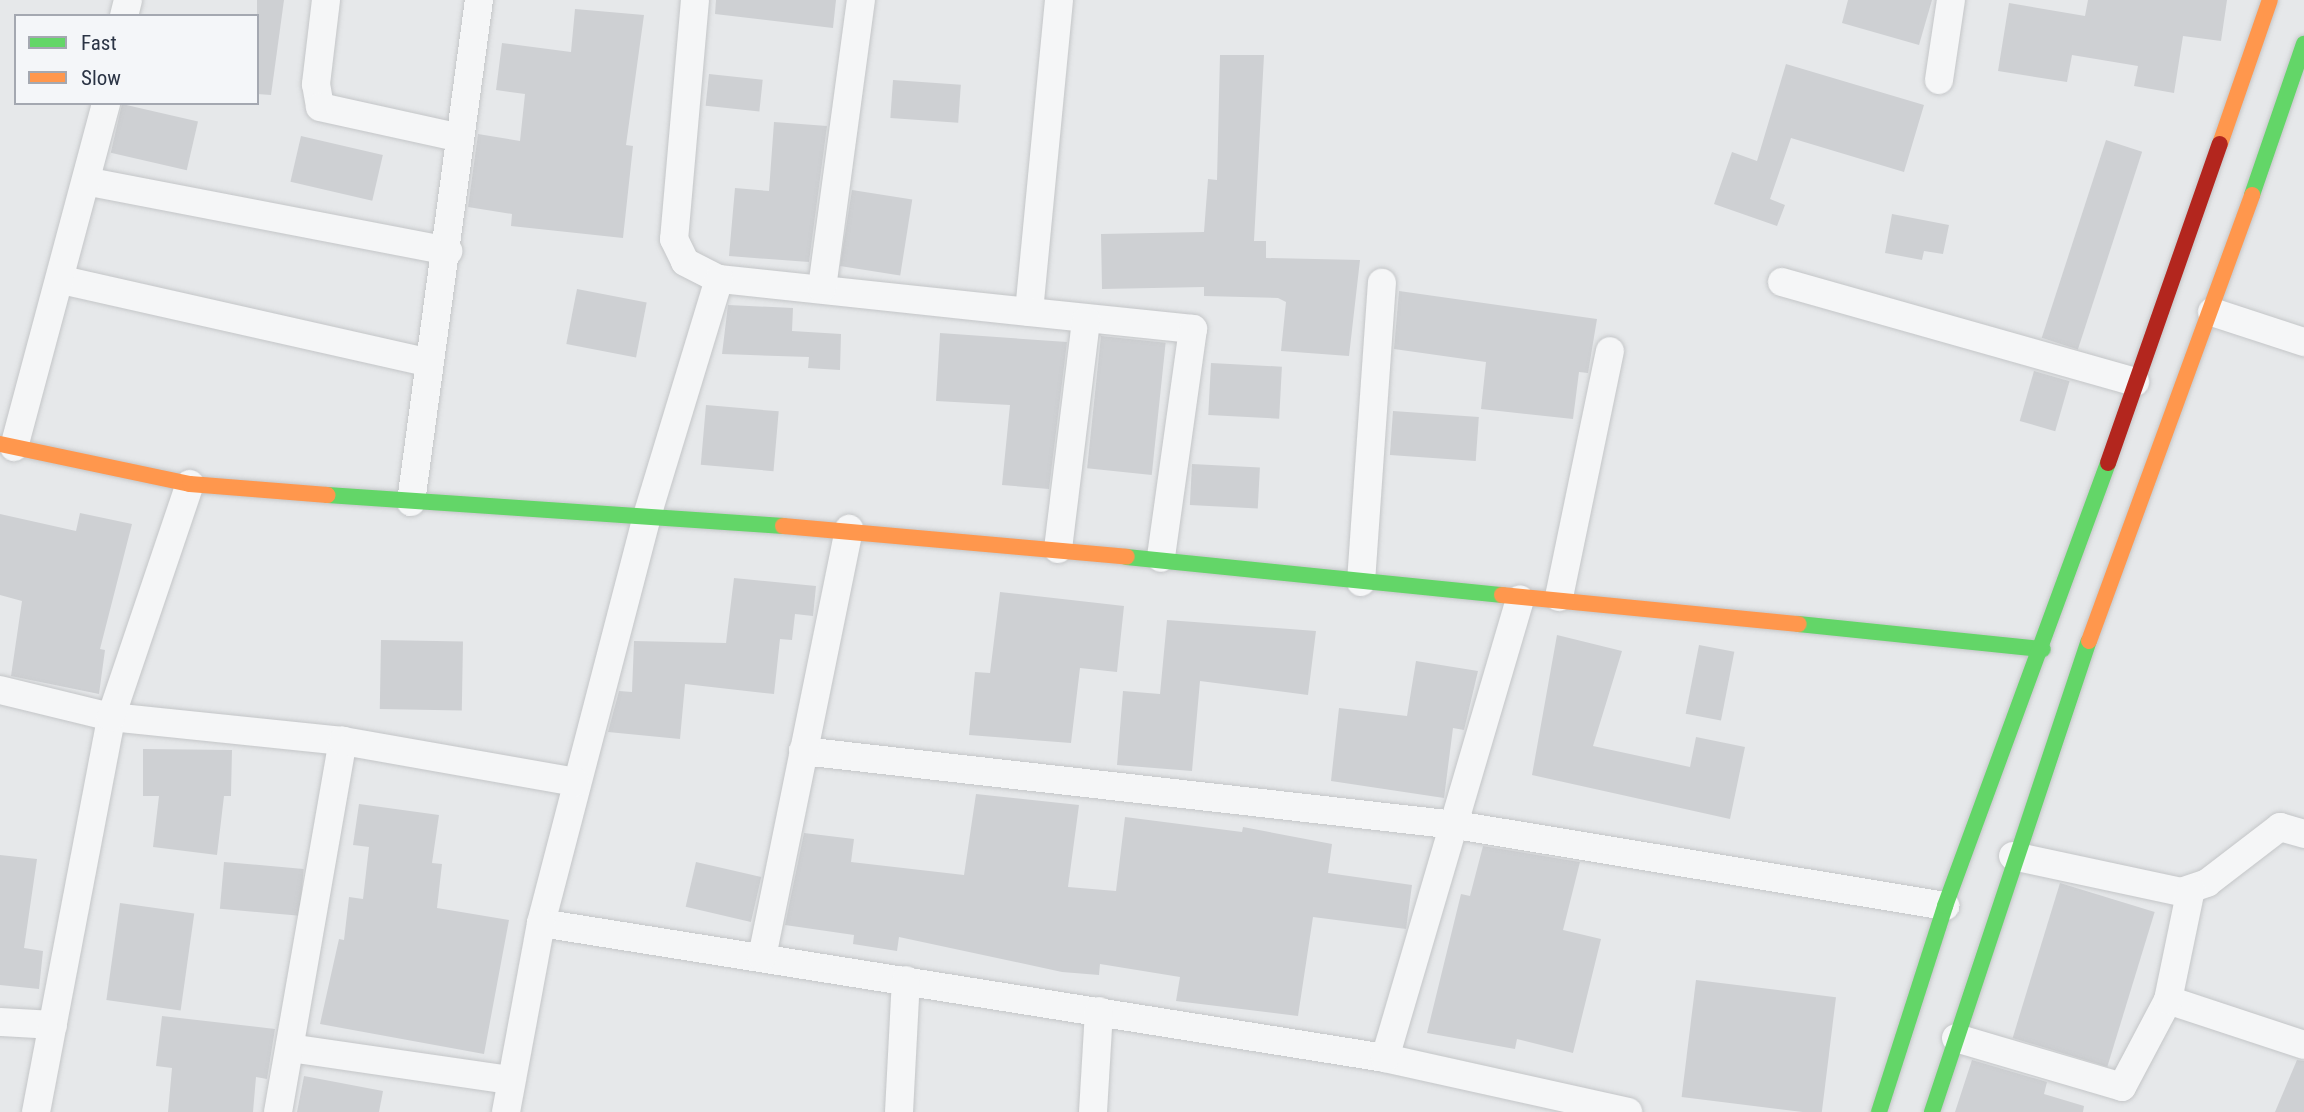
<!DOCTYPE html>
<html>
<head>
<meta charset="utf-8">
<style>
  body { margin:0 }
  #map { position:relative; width:2304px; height:1112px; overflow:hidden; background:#e6e8ea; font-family:"Roboto Condensed",sans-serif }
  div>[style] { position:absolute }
  .building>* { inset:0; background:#ced0d3; transform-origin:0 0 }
  .roads { filter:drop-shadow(0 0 2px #c4c6c8) drop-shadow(0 0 2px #c4c6c8) }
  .street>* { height:28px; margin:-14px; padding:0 14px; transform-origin:14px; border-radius:14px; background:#f5f6f7 }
  .fast>* { height:16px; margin:-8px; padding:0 8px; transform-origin:8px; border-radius:8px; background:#63d668 }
  .slow>* { height:16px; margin:-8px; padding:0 8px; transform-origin:8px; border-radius:8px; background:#ff974d }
  .jam>* { height:16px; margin:-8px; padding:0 8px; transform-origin:8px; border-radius:8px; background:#b3261e }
  span { translate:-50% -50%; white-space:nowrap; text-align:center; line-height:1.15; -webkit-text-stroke:7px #f4f6f9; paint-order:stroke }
  .legend { position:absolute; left:14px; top:14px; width:245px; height:91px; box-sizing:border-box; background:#f4f6f9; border:2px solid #a4a8b1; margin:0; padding:9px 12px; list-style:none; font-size:21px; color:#2b3445 }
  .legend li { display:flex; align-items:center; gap:14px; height:35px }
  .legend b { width:35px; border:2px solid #a4a8b1 }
</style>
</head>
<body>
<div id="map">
  <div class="building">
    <i style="clip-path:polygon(257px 0,284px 0,271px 95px,257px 94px)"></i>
    <i style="clip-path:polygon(716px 0,836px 0,833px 28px,715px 14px)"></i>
    <i style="clip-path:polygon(1848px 0,1932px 0,1919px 45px,1842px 23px)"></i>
    <i style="clip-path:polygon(2088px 0,2227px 0,2221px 41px,2183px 36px,2174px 93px,2134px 86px,2138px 66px,2072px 55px,2067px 82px,1998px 71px,2009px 3px,2085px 16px)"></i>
    <i style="clip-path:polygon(575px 9px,644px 15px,626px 145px,633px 146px,623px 238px,511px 226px,512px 214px,468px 207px,478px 134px,520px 141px,525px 94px,496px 90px,502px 43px,571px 52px)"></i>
    <i style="clip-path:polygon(1220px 55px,1264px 55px,1254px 241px,1266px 241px,1266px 258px,1360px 260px,1349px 356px,1281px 351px,1286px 302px,1278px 298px,1204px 296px,1204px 287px,1102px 289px,1101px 234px,1204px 232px,1208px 179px,1217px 180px)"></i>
    <i style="clip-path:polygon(1786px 64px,1924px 105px,1904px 172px,1791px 138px,1770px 199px,1785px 205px,1777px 226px,1714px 204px,1732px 152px,1757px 161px)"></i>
    <i style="left:709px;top:74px;width:54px;height:32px;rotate:6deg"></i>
    <i style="left:893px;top:80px;width:68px;height:38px;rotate:4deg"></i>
    <i style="left:122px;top:104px;width:78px;height:50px;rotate:13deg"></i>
    <i style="clip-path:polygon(774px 122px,827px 126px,809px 262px,729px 256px,735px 188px,769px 191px)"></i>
    <i style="left:301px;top:136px;width:84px;height:47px;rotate:13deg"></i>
    <i style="left:2106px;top:140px;width:38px;height:208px;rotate:18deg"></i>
    <i style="left:852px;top:190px;width:61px;height:77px;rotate:9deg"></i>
    <i style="clip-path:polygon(1892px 214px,1949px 225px,1943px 254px,1924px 251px,1922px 260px,1885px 253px)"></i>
    <i style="left:577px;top:289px;width:71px;height:56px;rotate:11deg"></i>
    <i style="clip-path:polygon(1399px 291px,1597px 319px,1588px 373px,1579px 372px,1573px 419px,1481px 409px,1486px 362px,1394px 349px)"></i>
    <i style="clip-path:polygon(728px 305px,793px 308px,792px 331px,841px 334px,840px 370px,808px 368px,809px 357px,722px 354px)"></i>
    <i style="clip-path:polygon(940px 333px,1067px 342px,1049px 489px,1002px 485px,1010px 405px,936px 401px)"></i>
    <i style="left:1101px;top:336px;width:65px;height:133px;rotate:6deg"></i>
    <i style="left:1211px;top:363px;width:71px;height:52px;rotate:3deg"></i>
    <i style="left:2034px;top:371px;width:37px;height:52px;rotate:16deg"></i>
    <i style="left:706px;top:405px;width:73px;height:60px;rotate:5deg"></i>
    <i style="left:1393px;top:411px;width:86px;height:44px;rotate:4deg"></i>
    <i style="left:1192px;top:464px;width:68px;height:41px;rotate:3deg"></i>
    <i style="clip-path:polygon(80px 513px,132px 524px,100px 649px,105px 650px,99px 694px,11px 676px,22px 601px,0 595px,0 514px,76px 531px)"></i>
    <i style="clip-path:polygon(734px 578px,816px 586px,813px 616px,795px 614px,792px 640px,780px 639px,774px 694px,685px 684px,680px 739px,608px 732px,619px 691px,632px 692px,634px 641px,726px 643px)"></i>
    <i style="clip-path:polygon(1000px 592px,1124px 606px,1117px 672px,1080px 668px,1071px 743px,969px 735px,975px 672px,990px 673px)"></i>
    <i style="clip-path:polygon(1167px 620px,1316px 631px,1308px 695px,1200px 681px,1192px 771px,1117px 765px,1123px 691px,1160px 694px)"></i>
    <i style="clip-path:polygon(1557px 635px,1622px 651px,1593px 746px,1690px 767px,1696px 737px,1745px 747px,1730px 819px,1532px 775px)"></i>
    <i style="left:381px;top:640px;width:82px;height:69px;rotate:1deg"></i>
    <i style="left:1699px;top:645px;width:36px;height:70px;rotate:11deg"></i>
    <i style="clip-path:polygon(1416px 661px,1478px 671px,1464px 730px,1453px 728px,1444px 798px,1331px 781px,1339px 708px,1407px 716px)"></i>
    <i style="clip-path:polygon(143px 749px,232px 750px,231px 796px,224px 796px,217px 855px,153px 847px,159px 796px,143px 796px)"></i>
    <i style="clip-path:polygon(976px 794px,1079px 805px,1068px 887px,1116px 891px,1125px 817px,1242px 832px,1243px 827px,1332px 844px,1328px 873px,1412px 885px,1406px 929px,1313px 917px,1298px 1016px,1176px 1001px,1180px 977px,1100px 964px,1099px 975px,1062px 972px,899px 937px,897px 951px,853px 944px,854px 935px,785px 925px,804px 833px,854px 839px,851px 862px,964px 875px)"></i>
    <i style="clip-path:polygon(359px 804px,439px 815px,432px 863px,442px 864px,437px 908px,509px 920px,484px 1054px,320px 1024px,339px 939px,344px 940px,349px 897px,363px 899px,369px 847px,353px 845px)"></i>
    <i style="clip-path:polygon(1483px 846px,1580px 862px,1563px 930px,1601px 939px,1573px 1053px,1517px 1039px,1515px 1049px,1427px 1033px,1461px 894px,1470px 896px)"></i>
    <i style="clip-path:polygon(0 855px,37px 859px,24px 948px,43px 951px,39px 989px,0 985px)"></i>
    <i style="left:224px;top:862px;width:80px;height:47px;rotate:5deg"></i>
    <i style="left:696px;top:862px;width:67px;height:46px;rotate:13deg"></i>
    <i style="left:2060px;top:883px;width:99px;height:162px;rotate:17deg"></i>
    <i style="left:120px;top:903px;width:75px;height:98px;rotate:8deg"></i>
    <i style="left:1696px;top:980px;width:141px;height:118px;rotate:7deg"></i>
    <i style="clip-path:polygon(162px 1016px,275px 1029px,267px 1079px,256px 1077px,253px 1112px,168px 1112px,172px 1068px,156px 1066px)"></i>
    <i style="clip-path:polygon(1972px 1060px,2047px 1082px,2044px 1094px,2084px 1106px,2083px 1112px,1955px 1112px)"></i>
    <i style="clip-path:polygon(2297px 1060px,2304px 1061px,2304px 1112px,2275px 1112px)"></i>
    <i style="clip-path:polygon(304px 1076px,383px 1091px,379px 1112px,297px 1112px)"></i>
  </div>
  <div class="roads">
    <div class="street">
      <i style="left:326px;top:0;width:85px;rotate:96.8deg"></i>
      <i style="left:316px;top:84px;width:23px;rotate:80deg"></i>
      <i style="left:320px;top:107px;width:139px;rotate:12.4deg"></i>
      <i style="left:695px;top:0;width:240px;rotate:95deg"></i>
      <i style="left:674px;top:239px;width:25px;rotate:64deg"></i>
      <i style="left:685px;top:262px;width:38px;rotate:27deg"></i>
      <i style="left:1059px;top:0;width:313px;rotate:95.5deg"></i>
      <i style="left:1029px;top:312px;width:312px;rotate:-173.9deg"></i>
      <i style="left:719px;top:279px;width:252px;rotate:106.9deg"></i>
      <i style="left:646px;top:520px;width:416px;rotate:104.6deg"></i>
      <i style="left:541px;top:923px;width:855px;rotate:9.09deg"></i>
      <i style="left:1385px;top:1058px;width:249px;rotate:12.5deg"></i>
      <i style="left:124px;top:16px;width:16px;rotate:-76deg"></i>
      <i style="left:1939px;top:80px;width:81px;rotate:-81.5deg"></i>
      <i style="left:90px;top:182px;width:365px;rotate:10.9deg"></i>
      <i style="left:62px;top:280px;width:376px;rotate:12.7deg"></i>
      <i style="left:1782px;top:282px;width:367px;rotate:15.8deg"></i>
      <i style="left:822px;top:288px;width:291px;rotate:-82.3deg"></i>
      <i style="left:1029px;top:312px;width:165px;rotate:5.9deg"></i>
      <i style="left:1193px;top:329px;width:231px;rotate:98deg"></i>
      <i style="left:2212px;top:312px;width:97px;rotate:18.1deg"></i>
      <i style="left:14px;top:447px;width:356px;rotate:-75deg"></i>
      <i style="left:411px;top:502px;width:507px;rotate:-82.29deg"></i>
      <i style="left:1058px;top:549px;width:230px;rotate:-83deg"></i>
      <i style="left:1361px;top:582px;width:300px;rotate:-86deg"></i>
      <i style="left:1559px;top:597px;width:251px;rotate:-78.3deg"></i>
      <i style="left:0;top:690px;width:114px;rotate:13.7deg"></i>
      <i style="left:111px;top:717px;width:233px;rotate:5.9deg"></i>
      <i style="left:803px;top:751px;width:657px;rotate:6.47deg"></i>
      <i style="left:1456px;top:825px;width:496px;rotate:9.4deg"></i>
      <i style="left:2013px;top:856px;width:172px;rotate:12.1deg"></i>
      <i style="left:2181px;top:892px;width:28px;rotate:-19deg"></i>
      <i style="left:2207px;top:883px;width:92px;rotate:-37.5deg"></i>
      <i style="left:2280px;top:827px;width:25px;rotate:16deg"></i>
      <i style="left:762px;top:957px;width:437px;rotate:-78.5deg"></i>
      <i style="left:2168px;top:1000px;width:143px;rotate:18.3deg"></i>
      <i style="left:0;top:1022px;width:53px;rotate:3.2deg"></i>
      <i style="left:1956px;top:1038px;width:173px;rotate:16.4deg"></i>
      <i style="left:2122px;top:1087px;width:98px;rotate:-62.1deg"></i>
      <i style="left:2168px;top:1000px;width:113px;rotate:-78.3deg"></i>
      <i style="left:290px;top:1048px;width:221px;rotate:8.3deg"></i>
      <i style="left:1385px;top:1058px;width:478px;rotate:-73.6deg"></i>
      <i style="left:36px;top:1112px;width:402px;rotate:-79.2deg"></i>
      <i style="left:111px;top:717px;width:246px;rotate:-71.3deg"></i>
      <i style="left:278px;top:1112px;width:377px;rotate:-80.1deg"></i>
      <i style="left:343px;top:741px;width:236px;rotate:10deg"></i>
      <i style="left:506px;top:1112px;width:192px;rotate:-79.5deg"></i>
      <i style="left:899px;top:1112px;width:132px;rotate:-87deg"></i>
      <i style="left:1093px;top:1112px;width:101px;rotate:-86.6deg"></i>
    </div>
    <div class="fast">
      <i style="left:2252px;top:195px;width:160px;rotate:-71deg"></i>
      <i style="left:328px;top:495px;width:456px;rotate:3.9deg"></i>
      <i style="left:1127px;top:557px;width:377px;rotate:5.8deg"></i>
      <i style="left:1799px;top:624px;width:245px;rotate:5.9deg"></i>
      <i style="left:1879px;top:1112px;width:216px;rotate:-72.2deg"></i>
      <i style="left:1945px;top:906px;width:472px;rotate:-69.8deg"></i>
      <i style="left:1932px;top:1112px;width:496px;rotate:-71.6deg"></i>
    </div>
    <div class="slow">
      <i style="left:2220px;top:144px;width:152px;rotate:-70.9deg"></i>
      <i style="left:0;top:444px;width:194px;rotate:11.9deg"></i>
      <i style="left:190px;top:484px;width:138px;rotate:4.6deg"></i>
      <i style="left:783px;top:526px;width:345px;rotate:5.1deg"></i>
      <i style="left:1502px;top:595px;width:298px;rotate:5.6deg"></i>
      <i style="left:2089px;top:641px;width:475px;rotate:-69.9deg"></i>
    </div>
    <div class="jam">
      <i style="left:2108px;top:463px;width:338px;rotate:-70.7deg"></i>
    </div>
  </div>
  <ul class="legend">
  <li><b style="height:9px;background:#63d668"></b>Fast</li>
  <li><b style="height:9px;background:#ff974d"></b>Slow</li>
  </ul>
</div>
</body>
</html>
